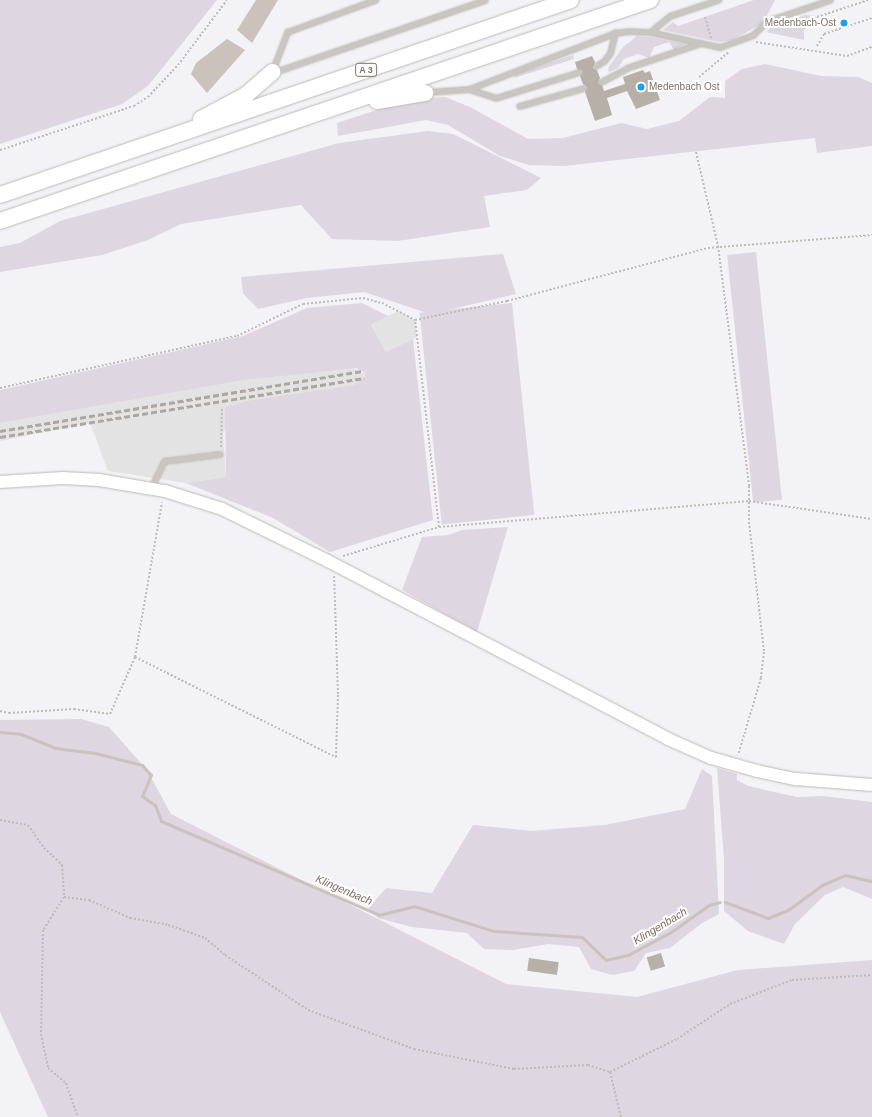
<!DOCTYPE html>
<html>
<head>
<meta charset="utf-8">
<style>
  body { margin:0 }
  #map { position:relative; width:872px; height:1117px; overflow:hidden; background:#f3f2f6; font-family:Arial,sans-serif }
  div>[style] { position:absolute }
  .built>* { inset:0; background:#e4e3e4 }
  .green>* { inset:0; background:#ded6e0; transform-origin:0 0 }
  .water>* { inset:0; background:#ccc2bc }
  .stream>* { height:3px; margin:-1.5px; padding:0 1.5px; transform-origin:1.5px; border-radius:1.5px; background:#ccc2bc }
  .building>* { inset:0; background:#b6b0a8; transform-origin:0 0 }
  .path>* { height:2px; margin-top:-1px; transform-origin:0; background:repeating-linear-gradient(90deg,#bebcb8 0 2px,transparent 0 4px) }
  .roads { filter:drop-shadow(0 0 1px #bdb9b3) drop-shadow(0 0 1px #bdb9b3) }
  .lane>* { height:4.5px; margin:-2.25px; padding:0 2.25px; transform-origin:2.25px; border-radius:2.25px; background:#c9c5c1 }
  .secondary>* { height:12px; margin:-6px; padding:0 6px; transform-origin:6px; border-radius:6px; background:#fff }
  .highway>* { height:16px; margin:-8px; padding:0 8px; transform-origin:8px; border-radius:8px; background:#fff }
  .rail>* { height:3px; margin-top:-1.5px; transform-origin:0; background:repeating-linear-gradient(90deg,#ada79f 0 6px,transparent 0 9px) }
  .dots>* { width:11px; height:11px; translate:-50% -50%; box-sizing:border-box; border:2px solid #fff; border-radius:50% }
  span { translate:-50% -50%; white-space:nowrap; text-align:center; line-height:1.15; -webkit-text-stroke:4px #fff; paint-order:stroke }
  .shield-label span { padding:1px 3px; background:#fff; border:1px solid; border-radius:3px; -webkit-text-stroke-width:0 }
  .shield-label { font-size:9px; color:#7f7260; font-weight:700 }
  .poi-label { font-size:10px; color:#7f7260 }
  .right { translate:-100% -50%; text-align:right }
  .left { translate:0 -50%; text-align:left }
  .water-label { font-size:11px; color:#826d5f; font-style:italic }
</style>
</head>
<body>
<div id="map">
  <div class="built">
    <i style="clip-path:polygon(399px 311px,415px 320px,417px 337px,386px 352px,371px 323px)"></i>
    <i style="clip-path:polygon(351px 367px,365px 374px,363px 380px,354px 385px,252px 400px,223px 433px,226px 477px,186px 483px,108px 471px,90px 423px,0 441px,0 423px,245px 380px)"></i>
  </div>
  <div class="green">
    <i style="clip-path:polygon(0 0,217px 0,148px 86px,122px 104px,0 144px)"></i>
    <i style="clip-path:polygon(754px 0,775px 0,763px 23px,732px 40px,719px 42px,663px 30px,673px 22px,678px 26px)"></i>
    <i style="clip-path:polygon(805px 15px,816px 16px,817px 19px,804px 30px,804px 40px,766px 32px,772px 26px)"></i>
    <i style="clip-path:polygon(637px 36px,649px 37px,686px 44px,674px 50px,669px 42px,654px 47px,649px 58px,638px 54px,624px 59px,618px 68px,609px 72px,608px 68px,623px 47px)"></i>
    <i style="clip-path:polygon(573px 55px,574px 59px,514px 78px,516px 74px)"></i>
    <i style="clip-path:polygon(765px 64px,821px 76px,858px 77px,872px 83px,872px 146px,817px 153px,815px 138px,564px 166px,529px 165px,500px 156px,448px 125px,426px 120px,338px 136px,337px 123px,407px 100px,445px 97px,470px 107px,528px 139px,563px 138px,621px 123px,647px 129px,679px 121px,710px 97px,725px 98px,725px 81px,742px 69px)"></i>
    <i style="clip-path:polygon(428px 131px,453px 134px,541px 178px,527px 190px,484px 196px,490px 227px,397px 241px,332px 239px,301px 205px,181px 224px,148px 240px,102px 255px,0 272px,0 247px,20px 243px,60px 221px,339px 143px)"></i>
    <i style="left:756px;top:252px;width:249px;height:29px;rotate:84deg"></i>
    <i style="clip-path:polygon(503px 254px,516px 294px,430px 314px,364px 292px,307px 298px,258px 309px,243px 293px,241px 277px)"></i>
    <i style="clip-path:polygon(362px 303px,388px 316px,371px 324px,386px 352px,413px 339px,433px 520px,330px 552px,273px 518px,186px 483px,226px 477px,225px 407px,252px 400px,354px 385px,365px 376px,364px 372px,356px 368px,245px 380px,0 423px,0 390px,243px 336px,307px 308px)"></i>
    <i style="left:512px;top:303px;width:213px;height:93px;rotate:84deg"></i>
    <i style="clip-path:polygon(508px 527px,477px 632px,402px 590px,422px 537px,448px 535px,462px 530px)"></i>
    <i style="clip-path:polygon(81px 719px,109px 727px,147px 770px,171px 814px,506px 984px,637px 997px,738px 970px,872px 960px,872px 1117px,48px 1117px,0 1012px,0 720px)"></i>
    <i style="clip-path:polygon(717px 768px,737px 774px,737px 780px,748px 786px,797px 797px,823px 796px,872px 802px,872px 899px,843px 887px,825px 895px,795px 924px,784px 944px,748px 931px,724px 911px,724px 859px)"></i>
    <i style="clip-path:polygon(702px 769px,712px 776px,719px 914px,702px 923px,670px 948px,646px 953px,634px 971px,612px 975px,591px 969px,579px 947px,548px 944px,513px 950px,484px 949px,467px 933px,412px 927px,378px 918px,368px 909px,386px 888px,432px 893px,473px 825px,531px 831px,605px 825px,685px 809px)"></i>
  </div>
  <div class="water">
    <i style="clip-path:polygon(256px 0,278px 0,252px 43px,237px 30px)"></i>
    <i style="clip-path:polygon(227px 39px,245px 50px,207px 93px,191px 74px,196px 63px)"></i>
  </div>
  <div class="stream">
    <i style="left:0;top:732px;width:21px;rotate:5deg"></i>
    <i style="left:21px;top:734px;width:37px;rotate:22deg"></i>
    <i style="left:55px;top:748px;width:40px;rotate:7.1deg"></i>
    <i style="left:95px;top:753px;width:49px;rotate:14.3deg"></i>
    <i style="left:142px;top:765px;width:13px;rotate:48deg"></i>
    <i style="left:151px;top:775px;width:23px;rotate:113deg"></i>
    <i style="left:142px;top:796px;width:16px;rotate:35deg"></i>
    <i style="left:155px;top:805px;width:17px;rotate:69deg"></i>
    <i style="left:161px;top:821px;width:237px;rotate:23.3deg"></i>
    <i style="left:379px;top:915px;width:36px;rotate:-14deg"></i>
    <i style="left:414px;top:906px;width:84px;rotate:17.4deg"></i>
    <i style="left:494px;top:931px;width:88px;rotate:3.9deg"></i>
    <i style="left:582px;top:937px;width:33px;rotate:44deg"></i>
    <i style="left:606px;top:960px;width:23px;rotate:-13deg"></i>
    <i style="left:628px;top:955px;width:49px;rotate:-28.1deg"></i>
    <i style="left:671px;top:932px;width:47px;rotate:-35.4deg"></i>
    <i style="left:709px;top:905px;width:11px;rotate:-15deg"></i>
    <i style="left:725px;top:902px;width:46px;rotate:20.4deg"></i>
    <i style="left:768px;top:918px;width:22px;rotate:-22deg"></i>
    <i style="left:788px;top:910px;width:42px;rotate:-36.3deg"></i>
    <i style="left:822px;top:885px;width:25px;rotate:-23deg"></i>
    <i style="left:845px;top:875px;width:28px;rotate:13deg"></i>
  </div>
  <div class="building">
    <i style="clip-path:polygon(592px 56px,595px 62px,593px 68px,597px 70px,600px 78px,598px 83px,602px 85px,604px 91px,625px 84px,623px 77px,643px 70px,645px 73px,650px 71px,660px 100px,636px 109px,627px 91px,607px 98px,612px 115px,595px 121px,585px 92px,587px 87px,583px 84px,580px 76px,582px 71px,577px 69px,575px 62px)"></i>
    <i style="left:661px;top:953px;width:14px;height:15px;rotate:73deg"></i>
    <i style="left:529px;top:958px;width:30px;height:13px;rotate:8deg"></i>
  </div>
  <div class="path">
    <i style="left:705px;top:17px;width:22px;rotate:74deg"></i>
    <i style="left:817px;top:17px;width:54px;rotate:-18.4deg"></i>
    <i style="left:756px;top:42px;width:92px;rotate:8.7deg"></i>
    <i style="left:847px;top:56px;width:27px;rotate:-20deg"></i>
    <i style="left:817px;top:46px;width:14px;rotate:-60deg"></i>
    <i style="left:824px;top:34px;width:51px;rotate:-18.4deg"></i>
    <i style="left:699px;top:77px;width:39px;rotate:-40deg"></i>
    <i style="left:0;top:150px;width:141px;rotate:-18.2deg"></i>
    <i style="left:134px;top:106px;width:17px;rotate:-33deg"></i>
    <i style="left:148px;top:97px;width:44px;rotate:-46.8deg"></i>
    <i style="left:178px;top:65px;width:81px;rotate:-53deg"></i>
    <i style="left:696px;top:152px;width:97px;rotate:76.8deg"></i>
    <i style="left:718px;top:246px;width:242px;rotate:82.6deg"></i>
    <i style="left:749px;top:486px;width:36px;rotate:90deg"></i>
    <i style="left:749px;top:522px;width:131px;rotate:83.4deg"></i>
    <i style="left:764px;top:652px;width:26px;rotate:97deg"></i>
    <i style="left:761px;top:678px;width:80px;rotate:106.6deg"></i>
    <i style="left:0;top:388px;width:243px;rotate:-12.4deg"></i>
    <i style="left:237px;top:336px;width:73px;rotate:-25.9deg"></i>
    <i style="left:303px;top:304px;width:60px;rotate:-5.7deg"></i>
    <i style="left:363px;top:298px;width:20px;rotate:15deg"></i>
    <i style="left:382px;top:303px;width:37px;rotate:27deg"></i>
    <i style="left:221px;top:447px;width:40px;rotate:-88.6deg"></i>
    <i style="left:439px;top:527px;width:311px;rotate:-4.8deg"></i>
    <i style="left:749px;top:501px;width:124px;rotate:8.3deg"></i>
    <i style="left:343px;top:556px;width:100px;rotate:-16.8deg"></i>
    <i style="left:439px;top:527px;width:208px;rotate:-96.6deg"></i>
    <i style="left:415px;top:320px;width:94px;rotate:-11.7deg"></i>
    <i style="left:507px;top:301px;width:208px;rotate:-14.8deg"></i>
    <i style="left:708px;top:248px;width:165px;rotate:-4.5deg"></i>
    <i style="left:135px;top:657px;width:157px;rotate:-80.1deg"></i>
    <i style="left:0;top:711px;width:9px;rotate:13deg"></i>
    <i style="left:9px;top:713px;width:65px;rotate:-3.5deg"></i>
    <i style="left:74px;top:709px;width:36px;rotate:8deg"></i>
    <i style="left:110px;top:714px;width:62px;rotate:-66.3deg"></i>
    <i style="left:135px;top:657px;width:225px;rotate:26.5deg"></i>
    <i style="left:336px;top:757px;width:63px;rotate:-88.2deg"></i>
    <i style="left:338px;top:694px;width:118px;rotate:-91.9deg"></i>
    <i style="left:0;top:820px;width:28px;rotate:10deg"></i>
    <i style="left:28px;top:825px;width:28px;rotate:55deg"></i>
    <i style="left:44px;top:848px;width:25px;rotate:43deg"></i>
    <i style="left:62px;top:865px;width:32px;rotate:86deg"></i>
    <i style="left:64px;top:897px;width:39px;rotate:122deg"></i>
    <i style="left:43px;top:930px;width:104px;rotate:91.1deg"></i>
    <i style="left:41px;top:1034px;width:35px;rotate:78deg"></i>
    <i style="left:48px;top:1068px;width:23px;rotate:40deg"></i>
    <i style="left:66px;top:1083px;width:36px;rotate:71deg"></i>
    <i style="left:64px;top:897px;width:25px;rotate:7deg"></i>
    <i style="left:89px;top:900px;width:45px;rotate:23.7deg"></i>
    <i style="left:130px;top:918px;width:39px;rotate:10deg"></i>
    <i style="left:168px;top:925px;width:39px;rotate:19deg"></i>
    <i style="left:205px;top:938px;width:26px;rotate:40deg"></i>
    <i style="left:225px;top:955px;width:100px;rotate:33.5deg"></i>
    <i style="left:308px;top:1010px;width:113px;rotate:20.2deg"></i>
    <i style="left:414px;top:1049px;width:102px;rotate:11.3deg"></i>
    <i style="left:514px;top:1069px;width:74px;rotate:-3.1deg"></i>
    <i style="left:588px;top:1065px;width:23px;rotate:18deg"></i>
    <i style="left:610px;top:1072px;width:75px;rotate:-26.2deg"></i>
    <i style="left:677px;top:1039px;width:64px;rotate:-33.4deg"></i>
    <i style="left:730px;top:1004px;width:66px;rotate:-21.2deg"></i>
    <i style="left:792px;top:980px;width:80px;rotate:-3.6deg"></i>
    <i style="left:610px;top:1072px;width:46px;rotate:76.3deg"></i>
  </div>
  <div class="roads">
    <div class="lane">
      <i style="left:650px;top:32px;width:26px;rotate:-39deg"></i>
      <i style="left:670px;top:16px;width:51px;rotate:-18.4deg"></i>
      <i style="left:596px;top:66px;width:9px;rotate:-32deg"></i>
      <i style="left:604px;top:61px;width:10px;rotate:-53deg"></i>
      <i style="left:610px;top:53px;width:21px;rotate:-76deg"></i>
      <i style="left:273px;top:69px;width:40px;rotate:-69deg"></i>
      <i style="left:287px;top:32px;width:94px;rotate:-20deg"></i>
      <i style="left:275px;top:72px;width:222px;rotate:-18.9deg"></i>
      <i style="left:601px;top:82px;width:30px;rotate:-28deg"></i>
      <i style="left:627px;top:68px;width:78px;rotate:-18.7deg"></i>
      <i style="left:469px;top:89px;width:28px;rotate:18deg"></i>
      <i style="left:496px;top:98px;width:87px;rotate:-17.4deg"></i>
      <i style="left:428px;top:92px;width:41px;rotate:-4.2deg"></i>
      <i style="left:469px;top:89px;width:156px;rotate:-21deg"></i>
      <i style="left:615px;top:33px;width:14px;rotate:-8deg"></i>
      <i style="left:629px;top:31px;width:21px;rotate:3deg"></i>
      <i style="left:650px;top:32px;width:72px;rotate:12.1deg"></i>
      <i style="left:720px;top:47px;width:35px;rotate:-20deg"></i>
      <i style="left:753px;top:35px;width:20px;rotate:-45deg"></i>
      <i style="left:767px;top:21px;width:66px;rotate:-18.4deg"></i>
      <i style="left:519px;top:106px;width:67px;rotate:-15.5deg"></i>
      <i style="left:151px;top:488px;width:30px;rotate:-64deg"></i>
      <i style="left:164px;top:461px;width:56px;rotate:-7.1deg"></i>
    </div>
    <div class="secondary">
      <i style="left:0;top:482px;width:63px;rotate:-3.6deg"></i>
      <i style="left:63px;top:478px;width:36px;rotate:3deg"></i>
      <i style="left:99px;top:480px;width:67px;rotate:9.5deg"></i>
      <i style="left:165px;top:491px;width:60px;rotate:17.5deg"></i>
      <i style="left:222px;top:509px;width:118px;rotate:26.1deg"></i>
      <i style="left:328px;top:561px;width:384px;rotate:27.6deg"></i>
      <i style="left:668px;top:739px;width:47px;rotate:23.8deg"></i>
      <i style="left:711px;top:758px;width:48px;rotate:15.8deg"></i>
      <i style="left:757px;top:771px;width:40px;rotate:12deg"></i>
      <i style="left:796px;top:779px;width:76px;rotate:4.5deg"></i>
    </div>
    <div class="highway">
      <i style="left:377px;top:101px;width:49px;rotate:-9.5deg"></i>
      <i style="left:201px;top:119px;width:51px;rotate:-28.1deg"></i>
      <i style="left:246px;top:95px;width:35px;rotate:-41deg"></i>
      <i style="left:0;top:195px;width:603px;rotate:-18.86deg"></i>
      <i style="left:0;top:221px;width:687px;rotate:-18.78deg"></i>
    </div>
  </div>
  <div class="rail">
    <i style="left:0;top:431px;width:367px;rotate:-9.4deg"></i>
    <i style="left:0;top:437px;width:369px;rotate:-9.2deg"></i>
  </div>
  <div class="dots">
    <i style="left:844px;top:23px;background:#1ea1ea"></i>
    <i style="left:641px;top:87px;background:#1ea1ea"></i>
  </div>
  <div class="shield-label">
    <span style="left:366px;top:70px">A 3</span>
  </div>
  <div class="poi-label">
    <span class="right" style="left:836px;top:23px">Medenbach-Ost</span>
    <span class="left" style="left:649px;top:87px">Medenbach Ost</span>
  </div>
  <div class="water-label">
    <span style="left:344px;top:890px;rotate:23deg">Klingenbach</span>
    <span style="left:660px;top:926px;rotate:-31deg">Klingenbach</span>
  </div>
</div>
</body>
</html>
